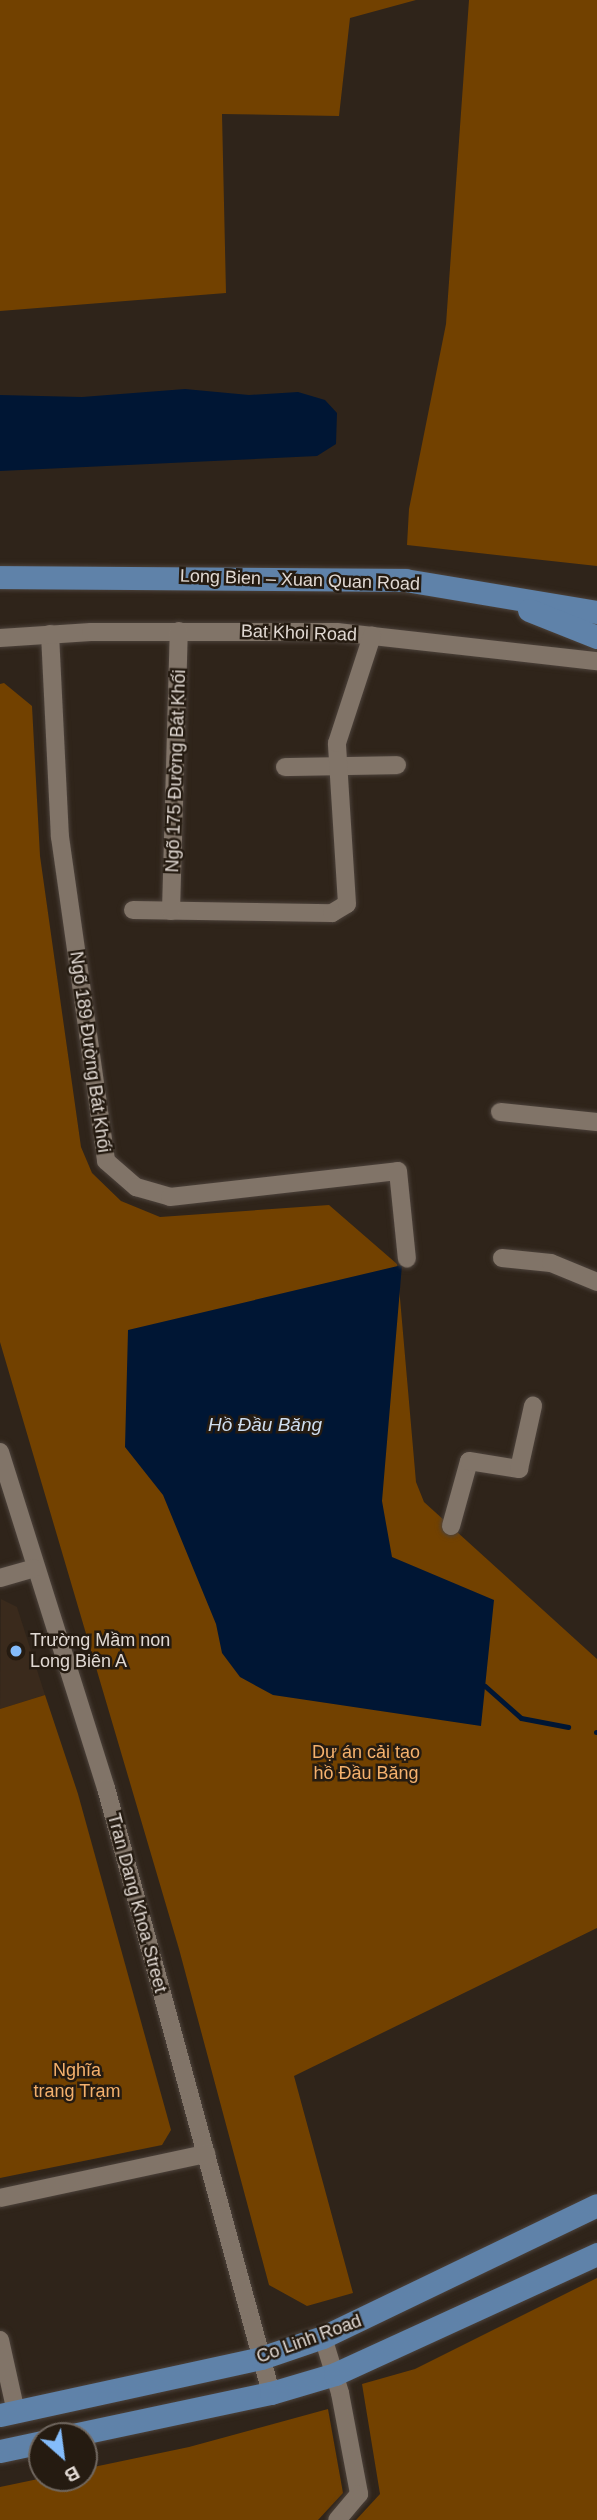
<!DOCTYPE html>
<html>
<head>
<meta charset="utf-8">
<style>
  body { margin:0 }
  #map { position:relative; width:597px; height:2520px; overflow:hidden; background:#2f241a; font-family:Helvetica,sans-serif }
  div>[style] { position:absolute }
  .built>* { inset:0; background:#3a2a1c }
  .green>* { inset:0; background:#724100 }
  .water>* { inset:0; background:#001634 }
  .stream>* { height:5px; margin:-2.5px; padding:0 2.5px; transform-origin:2.5px; border-radius:2.5px; background:#001634 }
  .roads { filter:drop-shadow(0 0 2px #4c423b) drop-shadow(0 0 2px #4c423b) }
  .minor>* { height:18px; margin:-9px; padding:0 9px; transform-origin:9px; border-radius:9px; background:#817468 }
  .major>* { height:23px; margin:-11.5px; padding:0 11.5px; transform-origin:11.5px; border-radius:11.5px; background:#5f82a9 }
  .dots>* { width:19px; height:19px; translate:-50% -50%; box-sizing:border-box; border:4px solid #251b11; border-radius:50% }
  span { translate:-50% -50%; white-space:nowrap; text-align:center; line-height:1.15; -webkit-text-stroke:5px #251b11; paint-order:stroke }
  .street-label { font-size:18px; color:#e1d9d3 }
  .poi-label { font-size:18px; color:#e1d9d3 }
  .left { translate:0 -50%; text-align:left }
  .park-label { font-size:18px; color:#f5b16d }
  .water-label { font-size:19px; color:#ceddef; font-style:italic }
  .north { position:absolute; left:28px; top:2422px; width:70px; height:70px; box-sizing:border-box; background:#251b11; border:2px solid #70675f; border-radius:50%; rotate:152deg; font-size:19px; font-weight:700; line-height:28px; text-align:center; color:#e1d9d3 }
  .north::after { content:''; display:block; margin:auto; width:24px; height:32px; background:#84bcfb; clip-path:polygon(50% 0,100% 100%,50% 72%,0 100%) }
</style>
</head>
<body>
<div id="map">
  <div class="built">
    <i style="clip-path:polygon(1px 1599px,17px 1607px,45px 1695px,0 1709px)"></i>
  </div>
  <div class="green">
    <i style="clip-path:polygon(0 0,416px 0,350px 18px,339px 116px,222px 114px,226px 293px,0 311px)"></i>
    <i style="clip-path:polygon(469px 0,597px 0,597px 566px,407px 545px,409px 509px,446px 324px)"></i>
    <i style="clip-path:polygon(4px 683px,32px 706px,40px 856px,81px 1147px,92px 1173px,121px 1201px,160px 1217px,329px 1205px,397px 1264px,416px 1482px,424px 1502px,597px 1659px,597px 1928px,294px 2076px,353px 2293px,307px 2306px,269px 2285px,179px 1949px,0 1342px,0 684px)"></i>
    <i style="clip-path:polygon(45px 1695px,78px 1794px,171px 2130px,162px 2145px,0 2178px,0 1709px)"></i>
    <i style="clip-path:polygon(597px 2278px,597px 2520px,356px 2520px,380px 2494px,362px 2384px,415px 2369px)"></i>
    <i style="clip-path:polygon(328px 2409px,343px 2493px,318px 2520px,0 2520px,0 2487px,43px 2478px,84px 2478px,84px 2469px,189px 2447px)"></i>
  </div>
  <div class="water">
    <i style="clip-path:polygon(185px 389px,249px 395px,298px 392px,325px 400px,337px 413px,336px 444px,317px 456px,0 471px,0 395px,82px 397px)"></i>
    <i style="clip-path:polygon(402px 1265px,382px 1501px,392px 1557px,494px 1600px,481px 1726px,273px 1695px,240px 1677px,222px 1653px,216px 1624px,163px 1495px,125px 1447px,128px 1330px)"></i>
  </div>
  <div class="stream">
    <i style="left:485px;top:1686px;width:48px;rotate:41.6deg"></i>
    <i style="left:521px;top:1718px;width:48px;rotate:10.8deg"></i>
    <i style="left:596px;top:1732px;width:1px"></i>
  </div>
  <div class="roads">
    <div class="minor">
      <i style="left:50px;top:634px;width:203px;rotate:87.2deg"></i>
      <i style="left:60px;top:837px;width:327px;rotate:81.9deg"></i>
      <i style="left:106px;top:1161px;width:40px;rotate:41deg"></i>
      <i style="left:136px;top:1187px;width:35px;rotate:16deg"></i>
      <i style="left:170px;top:1197px;width:229px;rotate:-6.5deg"></i>
      <i style="left:398px;top:1171px;width:88px;rotate:84.2deg"></i>
      <i style="left:0;top:638px;width:91px;rotate:-3.8deg"></i>
      <i style="left:91px;top:632px;width:246px"></i>
      <i style="left:337px;top:632px;width:262px;rotate:6.4deg"></i>
      <i style="left:285px;top:767px;width:112px;rotate:-1deg"></i>
      <i style="left:133px;top:910px;width:199px;rotate:0.9deg"></i>
      <i style="left:332px;top:913px;width:17px;rotate:-31deg"></i>
      <i style="left:347px;top:904px;width:161px;rotate:-93.6deg"></i>
      <i style="left:337px;top:743px;width:113px;rotate:-71.9deg"></i>
      <i style="left:171px;top:911px;width:280px;rotate:-88.4deg"></i>
      <i style="left:500px;top:1112px;width:98px;rotate:5.9deg"></i>
      <i style="left:502px;top:1258px;width:49px;rotate:5.8deg"></i>
      <i style="left:551px;top:1263px;width:50px;rotate:22.4deg"></i>
      <i style="left:0;top:1452px;width:352px;rotate:72.5deg"></i>
      <i style="left:106px;top:1788px;width:627px;rotate:74.74deg"></i>
      <i style="left:451px;top:1526px;width:67px;rotate:-74.5deg"></i>
      <i style="left:469px;top:1461px;width:51px;rotate:9.1deg"></i>
      <i style="left:519px;top:1469px;width:65px;rotate:-77.5deg"></i>
      <i style="left:0;top:1578px;width:35px;rotate:-16deg"></i>
      <i style="left:0;top:2198px;width:211px;rotate:-12.1deg"></i>
      <i style="left:323px;top:2337px;width:59px;rotate:73.1deg"></i>
      <i style="left:340px;top:2393px;width:103px;rotate:79.3deg"></i>
      <i style="left:359px;top:2494px;width:34px;rotate:130deg"></i>
      <i style="left:0;top:2340px;width:74px;rotate:77.5deg"></i>
    </div>
    <div class="major">
      <i style="left:0;top:577px;width:405px;rotate:0.4deg"></i>
      <i style="left:405px;top:580px;width:195px;rotate:9.5deg"></i>
      <i style="left:529px;top:610px;width:73px;rotate:21.7deg"></i>
      <i style="left:0;top:2415px;width:267px;rotate:-12.3deg"></i>
      <i style="left:261px;top:2358px;width:65px;rotate:-18.7deg"></i>
      <i style="left:323px;top:2337px;width:304px;rotate:-25.7deg"></i>
      <i style="left:68px;top:2436px;width:208px;rotate:-12deg"></i>
      <i style="left:271px;top:2393px;width:67px;rotate:-16.5deg"></i>
      <i style="left:335px;top:2374px;width:288px;rotate:-24.6deg"></i>
      <i style="left:0;top:2451px;width:43px;rotate:-12.1deg"></i>
    </div>
  </div>
  <div class="dots">
    <i style="left:16px;top:1651px;background:#84bcfb"></i>
  </div>
  <div class="street-label">
    <span style="left:300px;top:580px;rotate:2deg">Long Bien – Xuan Quan Road</span>
    <span style="left:299px;top:633px;rotate:2deg">Bat Khoi Road</span>
    <span style="left:176px;top:771px;rotate:-88deg">Ngõ 175 Đường Bát Khối</span>
    <span style="left:90px;top:1052px;rotate:82deg">Ngõ 189 Đường Bát Khối</span>
    <span style="left:137px;top:1903px;rotate:75deg">Tran Dang Khoa Street</span>
    <span style="left:309px;top:2339px;rotate:-20deg">Co Linh Road</span>
  </div>
  <div class="poi-label">
    <span class="left" style="left:30px;top:1651px">Trường Mầm non<br>Long Biên A</span>
  </div>
  <div class="park-label">
    <span style="left:366px;top:1763px">Dự án cải tạo<br>hồ Đầu Băng</span>
    <span style="left:77px;top:2081px">Nghĩa<br>trang Trạm</span>
  </div>
  <div class="water-label">
    <span style="left:265px;top:1425px">Hồ Đầu Băng</span>
  </div>
  <div class="north">B</div>
</div>
</body>
</html>
